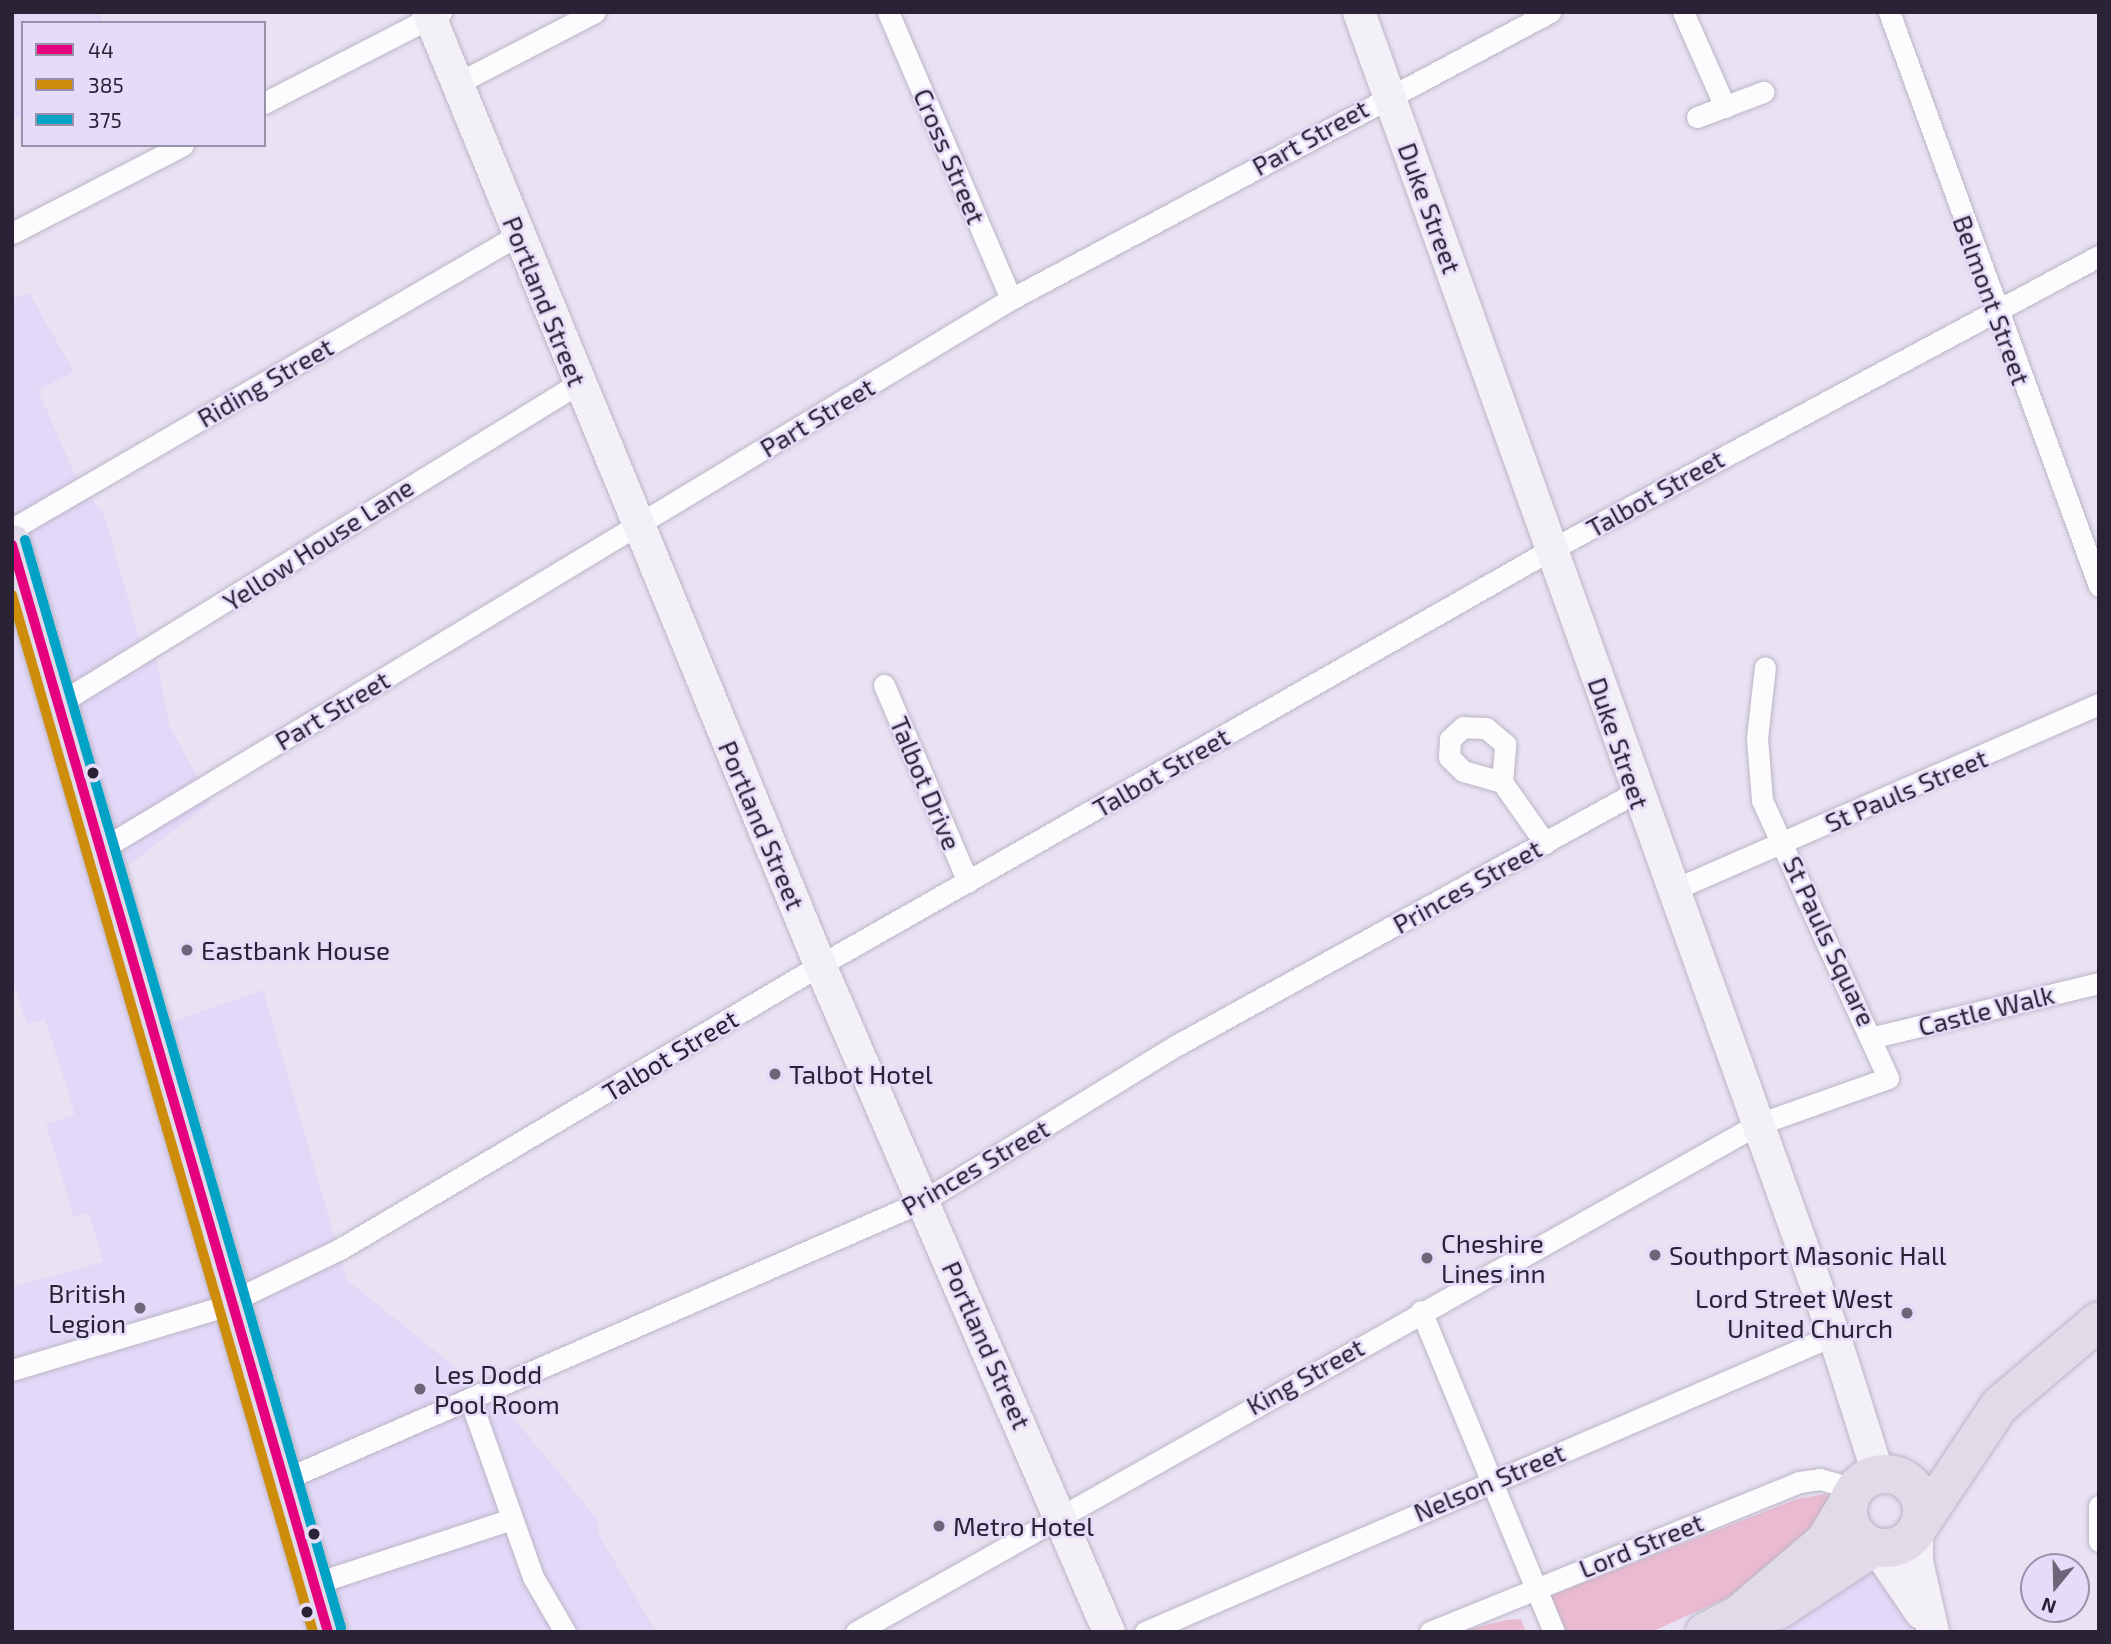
<!DOCTYPE html>
<html>
<head>
<meta charset="utf-8">
<style>
  body { margin:0 }
  #map { position:relative; width:2111px; height:1644px; overflow:hidden; background:#e8e2f3; font-family:"Exo 2",sans-serif }
  div>[style] { position:absolute }
  .built>* { inset:0; background:#e2d8f8 }
  .green>* { inset:0; background:#eabad0 }
  .roads { filter:drop-shadow(0 0 2px #bbb5c5) drop-shadow(0 0 2px #bbb5c5) }
  .street>* { height:21px; margin:-10.5px; padding:0 10.5px; transform-origin:10.5px; border-radius:10.5px; background:#fcfbfd }
  .secondary>* { height:32px; margin:-16px; padding:0 16px; transform-origin:16px; border-radius:16px; background:#f3f0f7 }
  .highway>* { height:38px; margin:-19px; padding:0 19px; transform-origin:19px; border-radius:19px; background:#e0dae9 }
  .highway>.ring { margin:-19px; padding:0; box-sizing:content-box; background:none; border:38px solid #e0dae9; border-radius:50% }
  .bus-1>* { height:10px; margin:-5px; padding:0 5px; transform-origin:5px; border-radius:5px; background:#e5007d }
  .bus-2>* { height:10px; margin:-5px; padding:0 5px; transform-origin:5px; border-radius:5px; background:#ce8c0b }
  .bus-3>* { height:10px; margin:-5px; padding:0 5px; transform-origin:5px; border-radius:5px; background:#02a2c6 }
  .dots>* { width:19px; height:19px; translate:-50% -50%; box-sizing:border-box; border:4px solid #e5dcf9; border-radius:50% }
  span { translate:-50% -50%; white-space:nowrap; text-align:center; line-height:1.15; -webkit-text-stroke:5px #e5dcf9; paint-order:stroke }
  .street-label { font-size:26px; color:#292335 }
  .poi-label { font-size:26px; color:#292335 }
  .left { translate:0 -50%; text-align:left }
  .right { translate:-100% -50%; text-align:right }
  .frame { position:absolute; inset:0; border:14px solid #292335; pointer-events:none }
  .legend { position:absolute; left:21px; top:21px; width:245px; height:126px; box-sizing:border-box; background:#e5dcf9; border:2px solid #9a92ab; margin:0; padding:9px 12px; list-style:none; font-size:21px; color:#292335 }
  .legend li { display:flex; align-items:center; gap:14px; height:35px }
  .legend b { width:35px; border:2px solid #9a92ab }
  .north { position:absolute; left:2020px; top:1553px; width:70px; height:70px; box-sizing:border-box; background:#e5dcf9; border:2px solid #9a92ab; border-radius:50%; rotate:199deg; font-size:19px; font-weight:700; line-height:28px; text-align:center; color:#292335 }
  .north::after { content:''; display:block; margin:auto; width:24px; height:32px; background:#6c6678; clip-path:polygon(50% 0,100% 100%,50% 72%,0 100%) }
</style>
</head>
<body>
<div id="map">
  <div class="built">
    <i style="clip-path:polygon(12px 12px,98px 12px,104px 23px,23px 23px,23px 115px,12px 120px)"></i>
    <i style="clip-path:polygon(29px 293px,74px 372px,38px 390px,73px 471px,105px 517px,140px 641px,157px 661px,169px 725px,211px 802px,122px 870px,171px 1022px,263px 990px,347px 1280px,504px 1407px,598px 1520px,599px 1535px,656px 1632px,12px 1632px,12px 1287px,103px 1262px,89px 1213px,74px 1217px,46px 1125px,75px 1114px,45px 1019px,27px 1024px,12px 980px,12px 299px)"></i>
    <i style="clip-path:polygon(1913px 1545px,1938px 1632px,1705px 1632px,1874px 1547px)"></i>
  </div>
  <div class="green">
    <i style="clip-path:polygon(1825px 1494px,1834px 1501px,1833px 1512px,1751px 1587px,1651px 1632px,1564px 1632px,1549px 1596px,1797px 1499px)"></i>
    <i style="clip-path:polygon(1521px 1619px,1526px 1632px,1459px 1632px,1506px 1620px)"></i>
  </div>
  <div class="roads">
    <div class="street">
      <i style="left:888px;top:12px;width:312px;rotate:66.8deg"></i>
      <i style="left:1683px;top:12px;width:104px;rotate:66.1deg"></i>
      <i style="left:1889px;top:12px;width:611px;rotate:69.9deg"></i>
      <i style="left:458px;top:83px;width:154px;rotate:-27.4deg"></i>
      <i style="left:264px;top:103px;width:199px;rotate:-27.2deg"></i>
      <i style="left:1697px;top:117px;width:71px;rotate:-20.7deg"></i>
      <i style="left:12px;top:233px;width:192px;rotate:-27.2deg"></i>
      <i style="left:12px;top:529px;width:585px;rotate:-30.16deg"></i>
      <i style="left:884px;top:685px;width:214px;rotate:66.9deg"></i>
      <i style="left:58px;top:704px;width:612px;rotate:-31.64deg"></i>
      <i style="left:1502px;top:782px;width:38px;rotate:-85deg"></i>
      <i style="left:1505px;top:744px;width:25px;rotate:-140deg"></i>
      <i style="left:1486px;top:728px;width:23px;rotate:-178deg"></i>
      <i style="left:1463px;top:727px;width:18px;rotate:137deg"></i>
      <i style="left:1450px;top:739px;width:18px;rotate:93deg"></i>
      <i style="left:1449px;top:757px;width:20px;rotate:45deg"></i>
      <i style="left:1463px;top:771px;width:41px;rotate:15.8deg"></i>
      <i style="left:1502px;top:782px;width:75px;rotate:54.8deg"></i>
      <i style="left:100px;top:850px;width:1065px;rotate:-31.17deg"></i>
      <i style="left:1011px;top:299px;width:611px;rotate:-28.03deg"></i>
      <i style="left:1673px;top:890px;width:465px;rotate:-23.6deg"></i>
      <i style="left:1874px;top:1037px;width:231px;rotate:-13.5deg"></i>
      <i style="left:232px;top:1301px;width:120px;rotate:-25.7deg"></i>
      <i style="left:340px;top:1249px;width:558px;rotate:-30.61deg"></i>
      <i style="left:820px;top:965px;width:842px;rotate:-29.61deg"></i>
      <i style="left:1552px;top:549px;width:621px;rotate:-28.18deg"></i>
      <i style="left:1421px;top:1311px;width:347px;rotate:67.5deg"></i>
      <i style="left:12px;top:1370px;width:230px;rotate:-16.7deg"></i>
      <i style="left:470px;top:1399px;width:189px;rotate:70.5deg"></i>
      <i style="left:533px;top:1577px;width:64px;rotate:59.8deg"></i>
      <i style="left:283px;top:1480px;width:698px;rotate:-23.55deg"></i>
      <i style="left:923px;top:1201px;width:298px;rotate:-31.6deg"></i>
      <i style="left:1177px;top:1045px;width:524px;rotate:-28.86deg"></i>
      <i style="left:2099px;top:1506px;width:35px;rotate:90deg"></i>
      <i style="left:313px;top:1584px;width:206px;rotate:-18.1deg"></i>
      <i style="left:856px;top:1632px;width:1033px;rotate:-29.39deg"></i>
      <i style="left:1756px;top:1125px;width:140px;rotate:-19.6deg"></i>
      <i style="left:1888px;top:1078px;width:305px;rotate:-114.4deg"></i>
      <i style="left:1762px;top:800px;width:62px;rotate:-94.6deg"></i>
      <i style="left:1757px;top:738px;width:71px;rotate:-83.6deg"></i>
      <i style="left:1145px;top:1632px;width:750px;rotate:-23.32deg"></i>
      <i style="left:1430px;top:1632px;width:398px;rotate:-22.1deg"></i>
      <i style="left:1799px;top:1482px;width:21px;rotate:-8deg"></i>
      <i style="left:1820px;top:1479px;width:36px;rotate:16deg"></i>
    </div>
    <div class="secondary">
      <i style="left:428px;top:12px;width:1030px;rotate:67.64deg"></i>
      <i style="left:820px;top:965px;width:727px;rotate:66.57deg"></i>
      <i style="left:1359px;top:12px;width:1406px;rotate:70.25deg"></i>
      <i style="left:1834px;top:1335px;width:146px;rotate:72.4deg"></i>
      <i style="left:1917px;top:1530px;width:31px;rotate:90deg"></i>
      <i style="left:1917px;top:1561px;width:73px;rotate:77.3deg"></i>
      <i style="left:1876px;top:1547px;width:80px;rotate:55.7deg"></i>
    </div>
    <div class="highway">
      <i style="left:12px;top:544px;width:1133px;rotate:73.8deg"></i>
      <i class="ring" style="left:1848px;top:1474px;width:36px;height:36px"></i>
      <i style="left:1919px;top:1526px;width:144px;rotate:-56.3deg"></i>
      <i style="left:1999px;top:1406px;width:131px;rotate:-40.4deg"></i>
      <i style="left:1737px;top:1616px;width:116px;rotate:-40.4deg"></i>
      <i style="left:1825px;top:1541px;width:47px;rotate:-59deg"></i>
      <i style="left:1705px;top:1632px;width:36px;rotate:-27deg"></i>
      <i style="left:1737px;top:1616px;width:41px;rotate:-8.3deg"></i>
      <i style="left:1778px;top:1610px;width:115px;rotate:-33.3deg"></i>
    </div>
  </div>
  <div class="bus-1">
    <i style="left:12px;top:545px;width:1132px;rotate:73.79deg"></i>
  </div>
  <div class="bus-2">
    <i style="left:12px;top:595px;width:1080px;rotate:73.81deg"></i>
  </div>
  <div class="bus-3">
    <i style="left:25px;top:540px;width:1133px;rotate:73.8deg"></i>
  </div>
  <div class="dots">
    <i style="left:93px;top:773px;background:#292335"></i>
    <i style="left:187px;top:950px;background:#6c6678"></i>
    <i style="left:775px;top:1074px;background:#6c6678"></i>
    <i style="left:1655px;top:1255px;background:#6c6678"></i>
    <i style="left:1427px;top:1258px;background:#6c6678"></i>
    <i style="left:140px;top:1308px;background:#6c6678"></i>
    <i style="left:1907px;top:1313px;background:#6c6678"></i>
    <i style="left:420px;top:1389px;background:#6c6678"></i>
    <i style="left:939px;top:1526px;background:#6c6678"></i>
    <i style="left:314px;top:1534px;background:#292335"></i>
    <i style="left:307px;top:1612px;background:#292335"></i>
  </div>
  <div class="street-label">
    <span style="left:1310px;top:137px;rotate:-29deg">Part Street</span>
    <span style="left:950px;top:156px;rotate:67deg">Cross Street</span>
    <span style="left:1430px;top:208px;rotate:70deg">Duke Street</span>
    <span style="left:1992px;top:300px;rotate:70deg">Belmont Street</span>
    <span style="left:545px;top:301px;rotate:68deg">Portland Street</span>
    <span style="left:265px;top:382px;rotate:-30deg">Riding Street</span>
    <span style="left:817px;top:417px;rotate:-31deg">Part Street</span>
    <span style="left:1655px;top:493px;rotate:-29deg">Talbot Street</span>
    <span style="left:318px;top:544px;rotate:-33deg">Yellow House Lane</span>
    <span style="left:332px;top:710px;rotate:-31deg">Part Street</span>
    <span style="left:1619px;top:743px;rotate:71deg">Duke Street</span>
    <span style="left:1161px;top:772px;rotate:-30deg">Talbot Street</span>
    <span style="left:926px;top:783px;rotate:67deg">Talbot Drive</span>
    <span style="left:1906px;top:790px;rotate:-23deg">St Pauls Street</span>
    <span style="left:762px;top:825px;rotate:67deg">Portland Street</span>
    <span style="left:1467px;top:886px;rotate:-29deg">Princes Street</span>
    <span style="left:1830px;top:941px;rotate:65deg">St Pauls Square</span>
    <span style="left:1986px;top:1010px;rotate:-14deg">Castle Walk</span>
    <span style="left:670px;top:1055px;rotate:-31deg">Talbot Street</span>
    <span style="left:975px;top:1167px;rotate:-30deg">Princes Street</span>
    <span style="left:987px;top:1345px;rotate:66deg">Portland Street</span>
    <span style="left:1305px;top:1376px;rotate:-29deg">King Street</span>
    <span style="left:1489px;top:1482px;rotate:-23deg">Nelson Street</span>
    <span style="left:1641px;top:1545px;rotate:-22deg">Lord Street</span>
  </div>
  <div class="poi-label">
    <span class="left" style="left:201px;top:950px">Eastbank House</span>
    <span class="left" style="left:789px;top:1074px">Talbot Hotel</span>
    <span class="left" style="left:1441px;top:1258px">Cheshire<br>Lines inn</span>
    <span class="left" style="left:1669px;top:1255px">Southport Masonic Hall</span>
    <span class="right" style="left:126px;top:1308px">British<br>Legion</span>
    <span class="right" style="left:1893px;top:1313px">Lord Street West<br>United Church</span>
    <span class="left" style="left:434px;top:1389px">Les Dodd<br>Pool Room</span>
    <span class="left" style="left:953px;top:1526px">Metro Hotel</span>
  </div>
  <div class="frame"></div>
  <ul class="legend">
  <li><b style="height:9px;background:#e5007d"></b>44</li>
  <li><b style="height:9px;background:#ce8c0b"></b>385</li>
  <li><b style="height:9px;background:#02a2c6"></b>375</li>
  </ul>
  <div class="north">N</div>
</div>
</body>
</html>
